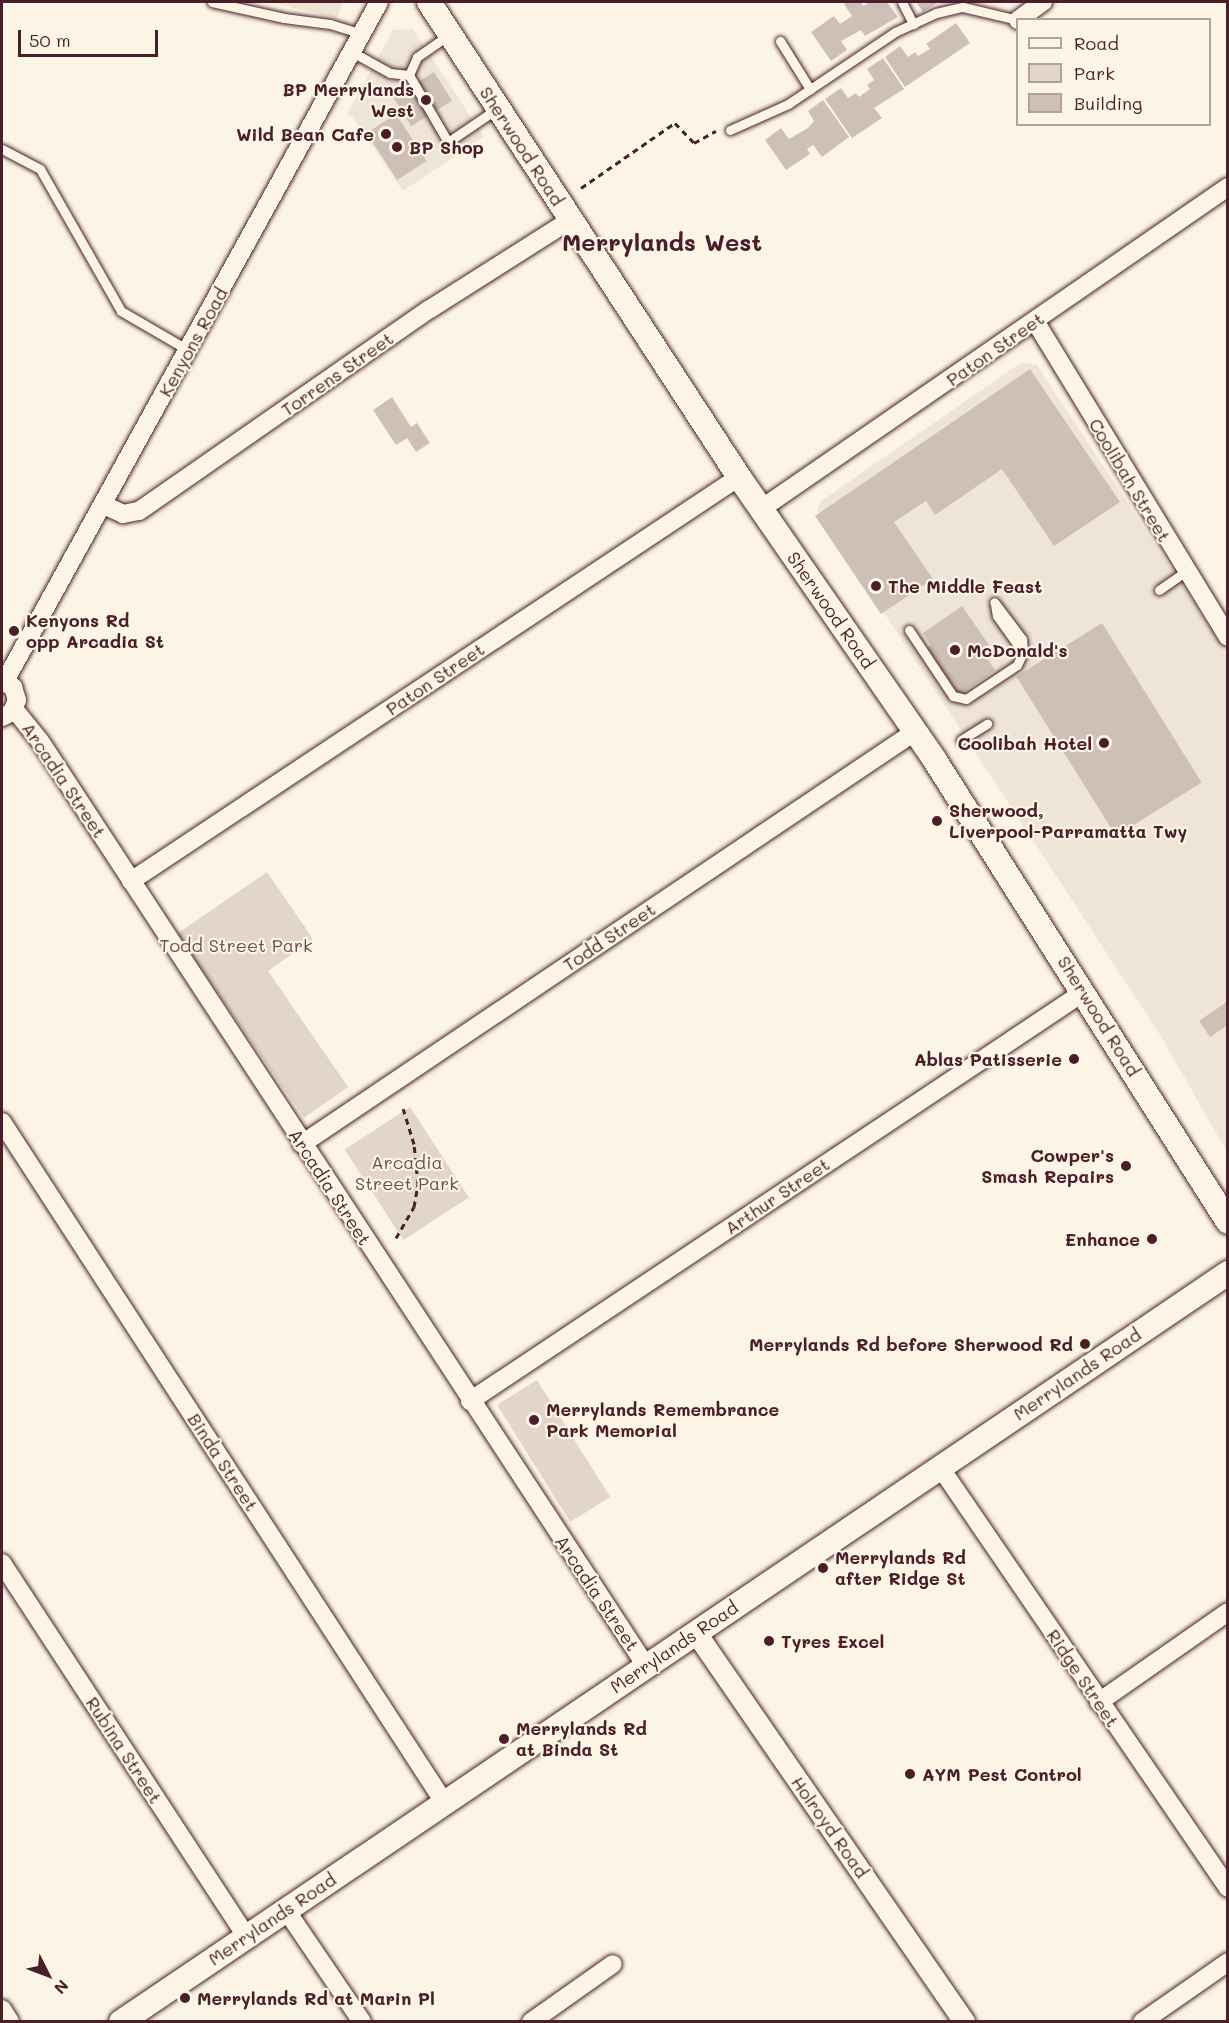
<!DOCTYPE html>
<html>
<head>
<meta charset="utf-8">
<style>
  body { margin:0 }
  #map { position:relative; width:1229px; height:2023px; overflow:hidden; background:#fcf5e5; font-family:Mali,sans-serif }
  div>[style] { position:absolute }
  .built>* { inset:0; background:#eee5d7 }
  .green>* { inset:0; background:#e2d5ca; transform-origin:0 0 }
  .building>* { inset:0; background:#cfc0b7; transform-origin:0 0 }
  .path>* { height:3px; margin-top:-1.5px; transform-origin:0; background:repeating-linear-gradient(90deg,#4a1f2b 0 6px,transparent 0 10.5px) }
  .roads { filter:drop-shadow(0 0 2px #4a1f2b) drop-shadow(0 0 2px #4a1f2b) }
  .service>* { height:9px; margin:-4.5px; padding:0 4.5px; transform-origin:4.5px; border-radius:4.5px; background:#fcf5e5 }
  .minor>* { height:18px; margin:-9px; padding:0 9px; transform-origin:9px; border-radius:9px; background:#fcf5e5 }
  .tertiary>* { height:21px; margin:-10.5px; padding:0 10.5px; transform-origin:10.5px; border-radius:10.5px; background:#fcf5e5 }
  .secondary>* { height:24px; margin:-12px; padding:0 12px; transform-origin:12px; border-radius:12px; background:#fcf5e5 }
  .dots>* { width:16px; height:16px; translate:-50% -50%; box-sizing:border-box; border:3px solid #fcf5e5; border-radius:50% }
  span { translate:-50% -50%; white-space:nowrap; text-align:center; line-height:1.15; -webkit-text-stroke:4.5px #fcf5e5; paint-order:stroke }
  .poi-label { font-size:18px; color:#4a1f2b; font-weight:700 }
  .right { translate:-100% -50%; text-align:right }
  .left { translate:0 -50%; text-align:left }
  .street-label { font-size:18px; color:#4a1f2b }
  .park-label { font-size:18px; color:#704c53 }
  .district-label { font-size:24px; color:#4a1f2b; font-weight:700 }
  .frame { position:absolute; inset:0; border:3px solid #4a1f2b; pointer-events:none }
  .legend { position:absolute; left:1016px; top:18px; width:195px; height:108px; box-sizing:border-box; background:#fcf5e5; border:2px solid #b59f9b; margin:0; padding:8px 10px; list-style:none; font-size:18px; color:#4a1f2b }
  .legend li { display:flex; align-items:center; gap:12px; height:30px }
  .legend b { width:30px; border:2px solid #b59f9b }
  .north { position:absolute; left:18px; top:1945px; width:60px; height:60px; -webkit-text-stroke:4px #fcf5e5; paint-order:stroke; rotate:132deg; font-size:16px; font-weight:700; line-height:24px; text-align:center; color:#4a1f2b }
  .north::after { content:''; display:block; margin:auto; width:21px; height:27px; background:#4a1f2b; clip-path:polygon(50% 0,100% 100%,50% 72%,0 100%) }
  .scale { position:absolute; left:18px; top:30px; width:140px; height:27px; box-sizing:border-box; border:3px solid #4a1f2b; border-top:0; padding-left:8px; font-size:18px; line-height:21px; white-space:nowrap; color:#4a1f2b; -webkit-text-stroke:4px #fcf5e5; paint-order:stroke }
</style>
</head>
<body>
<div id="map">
  <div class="built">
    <i style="clip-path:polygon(269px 2px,343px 2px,337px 18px)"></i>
    <i style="clip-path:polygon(413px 29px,484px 137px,403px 191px,353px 118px,347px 114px,393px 30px)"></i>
    <i style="clip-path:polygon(1022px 362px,1037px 365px,1227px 654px,1227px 1152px,1162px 1038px,817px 510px,821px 501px)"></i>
  </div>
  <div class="green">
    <i style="clip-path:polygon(267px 872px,313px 939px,268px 971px,348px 1087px,304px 1118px,177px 934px)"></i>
    <i style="left:410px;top:1107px;width:108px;height:78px;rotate:57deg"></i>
    <i style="left:537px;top:1380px;width:138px;height:47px;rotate:58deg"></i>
  </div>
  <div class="building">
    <i style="clip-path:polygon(847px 2px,861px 2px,863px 6px,870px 2px,887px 2px,898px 17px,865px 36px,861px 30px,841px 41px,847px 50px,831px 61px,811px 32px,834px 16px,840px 24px,852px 16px,844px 4px)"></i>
    <i style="clip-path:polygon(916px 2px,938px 2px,923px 12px)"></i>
    <i style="clip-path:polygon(956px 23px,970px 43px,905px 87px,885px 57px,900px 46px,908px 57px,915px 52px,918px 56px,930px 49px,926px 44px)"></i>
    <i style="clip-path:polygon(883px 58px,904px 89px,874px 108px,882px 118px,852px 138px,825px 99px,841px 88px,848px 98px,856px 93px,859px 97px,870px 89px,867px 85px,874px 80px,867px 69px)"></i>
    <i style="left:434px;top:72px;width:34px;height:48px;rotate:58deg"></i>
    <i style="clip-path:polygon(823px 100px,849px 137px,822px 157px,813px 145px,807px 149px,810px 154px,786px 170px,765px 140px,781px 128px,789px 139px,808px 128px,814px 121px,808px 111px)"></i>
    <i style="left:396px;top:114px;width:56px;height:35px;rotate:57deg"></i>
    <i style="clip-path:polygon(1030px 369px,1120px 502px,1054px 546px,1002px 469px,935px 515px,926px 501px,894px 522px,933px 579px,881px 614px,815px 516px)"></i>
    <i style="clip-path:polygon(392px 397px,411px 427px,417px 423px,430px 443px,416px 452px,407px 438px,396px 445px,373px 410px)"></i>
    <i style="clip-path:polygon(962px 606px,989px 645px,982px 651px,995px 670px,959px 695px,941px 670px,934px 674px,929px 665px,936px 661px,926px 648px,931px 645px,923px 633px)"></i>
    <i style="left:1102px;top:623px;width:188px;height:101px;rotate:58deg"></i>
    <i style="clip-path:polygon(1228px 1001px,1228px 1025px,1210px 1037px,1199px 1021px)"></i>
  </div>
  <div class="path">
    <i style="left:581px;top:188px;width:114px;rotate:-34.7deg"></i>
    <i style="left:675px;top:123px;width:28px;rotate:46deg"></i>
    <i style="left:694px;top:143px;width:25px;rotate:-29deg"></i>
    <i style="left:396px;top:1238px;width:36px;rotate:-60deg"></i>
    <i style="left:414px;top:1207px;width:23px;rotate:-80deg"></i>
    <i style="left:418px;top:1184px;width:40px;rotate:-95.7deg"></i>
    <i style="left:414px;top:1144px;width:37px;rotate:-107deg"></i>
  </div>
  <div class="roads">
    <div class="service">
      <i style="left:212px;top:2px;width:74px;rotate:12.5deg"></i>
      <i style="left:284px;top:18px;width:46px;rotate:7.4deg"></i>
      <i style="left:330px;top:24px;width:34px;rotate:17deg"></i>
      <i style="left:902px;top:2px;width:25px;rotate:63deg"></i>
      <i style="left:450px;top:34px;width:40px;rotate:145.1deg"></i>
      <i style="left:417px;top:57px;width:20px;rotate:114deg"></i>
      <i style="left:409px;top:75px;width:78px;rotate:59.8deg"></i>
      <i style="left:448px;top:142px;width:60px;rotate:-34.2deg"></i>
      <i style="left:780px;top:41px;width:57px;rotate:58deg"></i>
      <i style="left:352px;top:52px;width:43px;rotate:28.9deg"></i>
      <i style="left:390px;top:73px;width:19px;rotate:6deg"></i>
      <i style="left:730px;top:130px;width:64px;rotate:-24.1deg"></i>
      <i style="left:788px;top:104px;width:129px;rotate:-33.9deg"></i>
      <i style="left:895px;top:32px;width:45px;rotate:-24.9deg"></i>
      <i style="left:936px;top:13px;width:28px;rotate:-13deg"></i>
      <i style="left:963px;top:7px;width:57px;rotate:13.3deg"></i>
      <i style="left:2px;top:149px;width:43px;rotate:27.8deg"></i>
      <i style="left:40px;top:169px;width:163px;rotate:60.3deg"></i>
      <i style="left:121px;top:311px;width:78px;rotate:30.2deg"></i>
      <i style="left:1159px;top:590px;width:33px;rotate:-35deg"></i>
      <i style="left:995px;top:604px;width:12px;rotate:81deg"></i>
      <i style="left:997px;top:616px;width:43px;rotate:54.5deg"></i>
      <i style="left:909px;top:630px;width:79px;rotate:56.3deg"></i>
      <i style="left:953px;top:696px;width:13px;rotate:13deg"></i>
      <i style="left:966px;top:699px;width:61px;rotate:-33.7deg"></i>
      <i style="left:1017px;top:665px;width:14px;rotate:-65deg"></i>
      <i style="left:1023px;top:652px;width:13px;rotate:-94deg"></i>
      <i style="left:1022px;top:639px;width:46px;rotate:-127.1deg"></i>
      <i style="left:961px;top:740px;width:31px;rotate:-32deg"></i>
    </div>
    <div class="minor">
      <i style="left:1018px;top:20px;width:31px;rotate:-36deg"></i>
      <i style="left:1035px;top:321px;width:370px;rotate:58.6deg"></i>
      <i style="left:104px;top:505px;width:21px;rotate:25deg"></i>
      <i style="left:123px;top:514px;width:16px;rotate:-11deg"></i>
      <i style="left:139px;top:511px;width:354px;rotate:-34.8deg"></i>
      <i style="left:430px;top:309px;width:166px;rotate:-32.4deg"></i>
      <i style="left:761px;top:509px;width:567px;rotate:-34.59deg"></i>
      <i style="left:2px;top:681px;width:13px;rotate:29deg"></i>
      <i style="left:13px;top:687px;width:14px;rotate:73deg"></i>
      <i style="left:17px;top:700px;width:13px;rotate:113deg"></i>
      <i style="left:12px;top:712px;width:11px;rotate:153deg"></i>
      <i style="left:5px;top:681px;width:775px;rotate:-61.15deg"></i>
      <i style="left:14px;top:709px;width:41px;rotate:50.9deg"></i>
      <i style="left:40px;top:741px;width:1106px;rotate:56.77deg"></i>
      <i style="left:131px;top:881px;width:730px;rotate:-33.6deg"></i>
      <i style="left:2px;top:1122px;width:811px;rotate:56.98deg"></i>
      <i style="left:302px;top:1144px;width:740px;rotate:-33.93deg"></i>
      <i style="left:470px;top:1401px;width:738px;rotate:-33.67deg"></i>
      <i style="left:940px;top:1467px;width:510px;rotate:55.62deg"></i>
      <i style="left:2px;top:1563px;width:446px;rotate:56.8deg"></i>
      <i style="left:1099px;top:1702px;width:157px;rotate:-34.9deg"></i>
      <i style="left:286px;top:1910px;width:135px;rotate:55.8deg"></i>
      <i style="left:2px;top:2009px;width:15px;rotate:58deg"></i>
      <i style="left:531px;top:2022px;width:100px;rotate:-35.3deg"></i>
      <i style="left:1142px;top:2022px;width:105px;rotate:-34.9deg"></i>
    </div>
    <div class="tertiary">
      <i style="left:696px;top:1633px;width:472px;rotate:55.4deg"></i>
    </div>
    <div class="secondary">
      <i style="left:429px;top:2px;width:567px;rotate:56.87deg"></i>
      <i style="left:739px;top:477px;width:343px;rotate:55.3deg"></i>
      <i style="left:934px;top:759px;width:548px;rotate:57.58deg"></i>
      <i style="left:121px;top:2022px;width:1337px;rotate:-34.08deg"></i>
    </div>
  </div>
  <div class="dots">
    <i style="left:426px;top:100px;background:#4a1f2b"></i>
    <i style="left:386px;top:134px;background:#4a1f2b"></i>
    <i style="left:397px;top:147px;background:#4a1f2b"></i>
    <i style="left:876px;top:586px;background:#4a1f2b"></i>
    <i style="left:14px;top:631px;background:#4a1f2b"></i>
    <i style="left:955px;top:650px;background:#4a1f2b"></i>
    <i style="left:1104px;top:743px;background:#4a1f2b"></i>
    <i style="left:937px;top:821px;background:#4a1f2b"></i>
    <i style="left:1074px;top:1059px;background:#4a1f2b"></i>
    <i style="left:1126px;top:1166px;background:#4a1f2b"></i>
    <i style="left:1152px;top:1239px;background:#4a1f2b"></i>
    <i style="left:1085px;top:1344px;background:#4a1f2b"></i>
    <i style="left:534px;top:1420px;background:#4a1f2b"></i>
    <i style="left:823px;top:1568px;background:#4a1f2b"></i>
    <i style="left:769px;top:1641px;background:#4a1f2b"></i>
    <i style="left:504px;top:1739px;background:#4a1f2b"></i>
    <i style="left:910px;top:1774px;background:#4a1f2b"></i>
    <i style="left:185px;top:1998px;background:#4a1f2b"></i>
  </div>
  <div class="poi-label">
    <span class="right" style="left:414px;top:100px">BP Merrylands<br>West</span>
    <span class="right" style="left:374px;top:134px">Wild Bean Cafe</span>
    <span class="left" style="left:409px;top:147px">BP Shop</span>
    <span class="left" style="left:888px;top:586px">The Middle Feast</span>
    <span class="left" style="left:26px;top:631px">Kenyons Rd<br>opp Arcadia St</span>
    <span class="left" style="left:967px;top:650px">McDonald's</span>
    <span class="right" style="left:1092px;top:743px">Coolibah Hotel</span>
    <span class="left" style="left:949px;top:821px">Sherwood,<br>Liverpool-Parramatta Twy</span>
    <span class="right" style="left:1062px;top:1059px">Ablas Patisserie</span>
    <span class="right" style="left:1114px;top:1166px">Cowper's<br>Smash Repairs</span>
    <span class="right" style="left:1140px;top:1239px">Enhance</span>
    <span class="right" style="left:1073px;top:1344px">Merrylands Rd before Sherwood Rd</span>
    <span class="left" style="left:546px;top:1420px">Merrylands Remembrance<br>Park Memorial</span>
    <span class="left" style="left:835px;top:1568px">Merrylands Rd<br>after Ridge St</span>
    <span class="left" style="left:781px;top:1641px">Tyres Excel</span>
    <span class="left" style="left:516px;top:1739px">Merrylands Rd<br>at Binda St</span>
    <span class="left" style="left:922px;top:1774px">AYM Pest Control</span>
    <span class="left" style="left:197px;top:1998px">Merrylands Rd at Marin Pl</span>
  </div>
  <div class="street-label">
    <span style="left:522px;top:146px;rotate:57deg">Sherwood Road</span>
    <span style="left:193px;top:342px;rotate:-61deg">Kenyons Road</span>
    <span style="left:995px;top:349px;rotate:-35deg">Paton Street</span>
    <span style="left:337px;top:374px;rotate:-35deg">Torrens Street</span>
    <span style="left:1130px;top:480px;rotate:59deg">Coolibah Street</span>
    <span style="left:831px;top:610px;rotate:55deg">Sherwood Road</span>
    <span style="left:435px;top:679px;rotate:-34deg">Paton Street</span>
    <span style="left:64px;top:780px;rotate:56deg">Arcadia Street</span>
    <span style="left:609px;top:937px;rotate:-34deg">Todd Street</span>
    <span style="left:1099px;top:1016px;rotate:58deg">Sherwood Road</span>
    <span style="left:330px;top:1187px;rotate:57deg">Arcadia Street</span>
    <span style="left:777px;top:1196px;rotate:-34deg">Arthur Street</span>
    <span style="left:1077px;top:1374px;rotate:-34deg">Merrylands Road</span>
    <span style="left:223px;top:1462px;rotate:57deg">Binda Street</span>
    <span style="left:597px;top:1593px;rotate:56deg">Arcadia Street</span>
    <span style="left:674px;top:1647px;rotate:-34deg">Merrylands Road</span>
    <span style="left:1083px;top:1678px;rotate:56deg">Ridge Street</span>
    <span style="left:124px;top:1750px;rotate:57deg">Rubina Street</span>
    <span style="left:830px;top:1827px;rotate:55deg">Holroyd Road</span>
    <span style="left:272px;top:1919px;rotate:-34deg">Merrylands Road</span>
  </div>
  <div class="park-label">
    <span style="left:236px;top:945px">Todd Street Park</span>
    <span style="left:407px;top:1173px">Arcadia<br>Street Park</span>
  </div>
  <div class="district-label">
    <span style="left:662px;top:242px">Merrylands West</span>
  </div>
  <div class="frame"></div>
  <ul class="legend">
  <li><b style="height:8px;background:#fcf5e5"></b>Road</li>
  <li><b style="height:16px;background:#e2d5ca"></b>Park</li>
  <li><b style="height:16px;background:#cfc0b7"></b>Building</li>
  </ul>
  <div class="north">N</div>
  <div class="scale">50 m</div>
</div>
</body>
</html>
